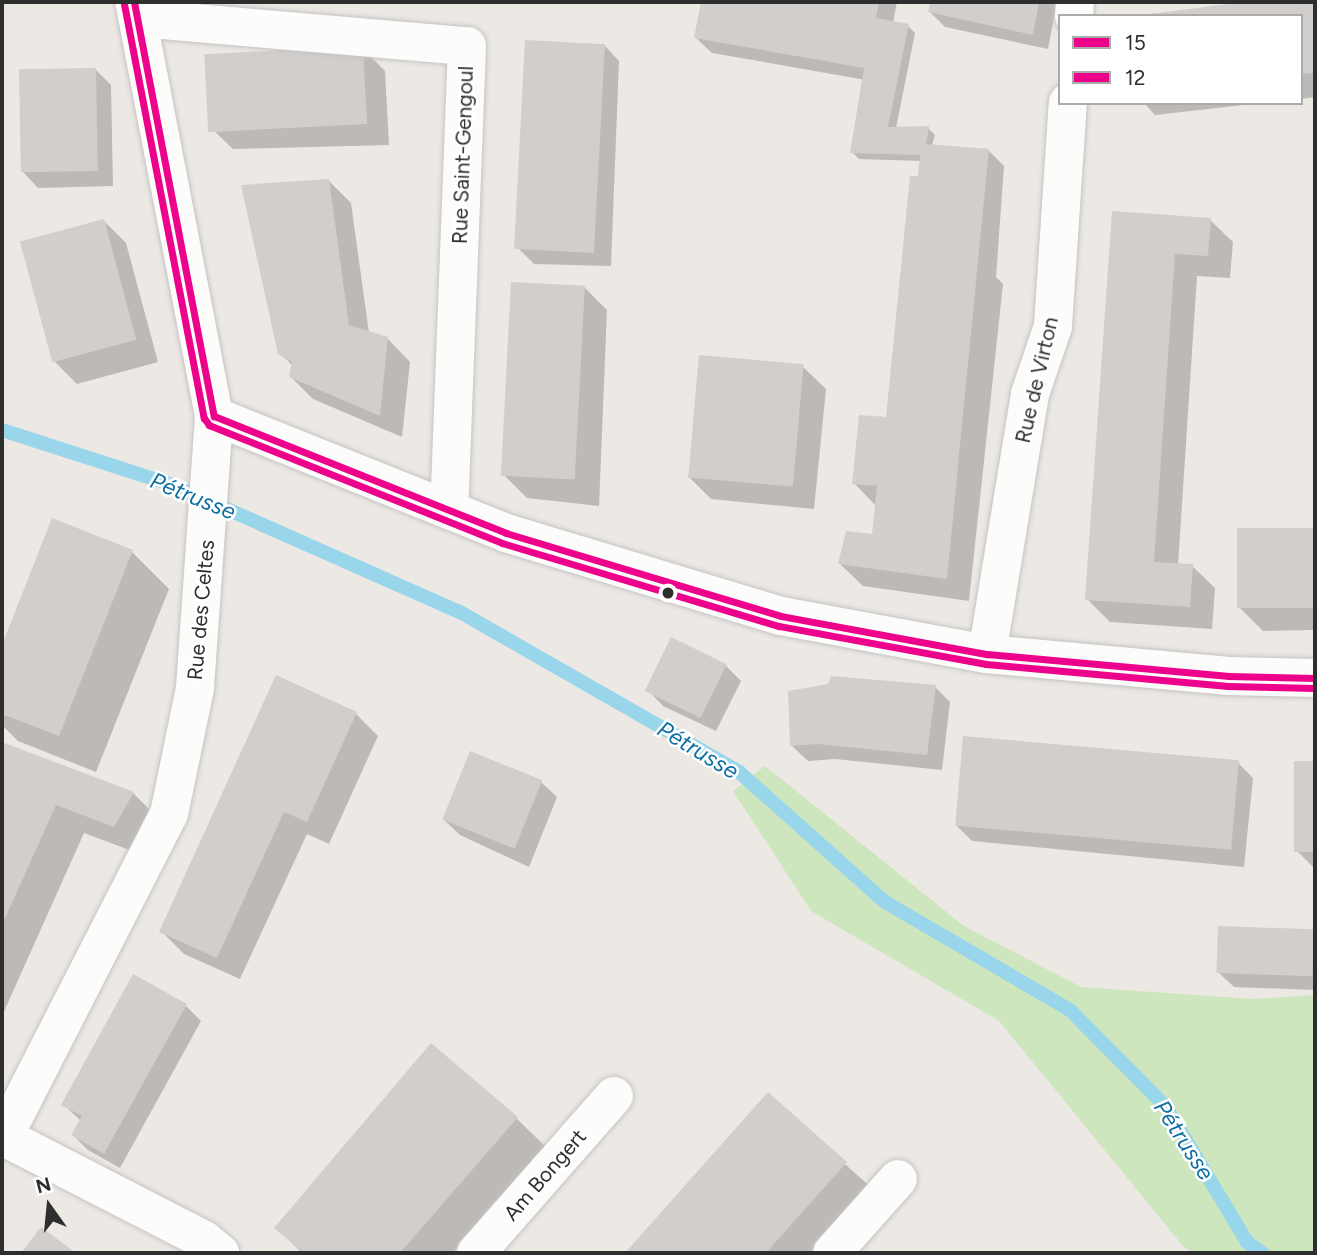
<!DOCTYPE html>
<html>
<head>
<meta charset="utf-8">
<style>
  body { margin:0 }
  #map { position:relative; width:1317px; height:1255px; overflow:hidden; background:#ece8e4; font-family:Figtree,sans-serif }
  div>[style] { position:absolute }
  .green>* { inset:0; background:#cee6be }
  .shadow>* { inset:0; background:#0003 }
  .stream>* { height:14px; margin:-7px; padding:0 7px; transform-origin:7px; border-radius:7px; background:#99d6ec }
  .building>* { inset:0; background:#d1cecb; transform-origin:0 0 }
  .roads { filter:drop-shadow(0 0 2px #c5c4c5) drop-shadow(0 0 2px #c5c4c5) }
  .minor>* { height:38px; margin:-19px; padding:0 19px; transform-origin:19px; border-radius:19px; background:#fcfcfb }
  .bus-1>* { height:7px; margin:-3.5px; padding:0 3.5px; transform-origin:3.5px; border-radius:3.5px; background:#ed028c }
  .bus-2>* { height:7px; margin:-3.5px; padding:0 3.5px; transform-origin:3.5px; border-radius:3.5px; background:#ed028c }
  .dots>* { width:19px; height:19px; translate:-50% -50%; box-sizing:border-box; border:4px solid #fff; border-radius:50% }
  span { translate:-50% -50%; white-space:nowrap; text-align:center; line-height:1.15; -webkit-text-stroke:5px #fff; paint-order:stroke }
  .street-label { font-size:21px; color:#2e2e2e }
  .water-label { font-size:23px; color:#0d6fa3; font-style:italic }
  .frame { position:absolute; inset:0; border:4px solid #2e2e2e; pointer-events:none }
  .legend { position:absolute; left:1058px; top:14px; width:245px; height:91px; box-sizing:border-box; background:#fff; border:2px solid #ababab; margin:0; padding:9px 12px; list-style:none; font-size:21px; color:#2e2e2e }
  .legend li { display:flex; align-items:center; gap:14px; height:35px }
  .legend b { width:35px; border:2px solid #ababab }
  .north { position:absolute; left:14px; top:1171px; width:70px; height:70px; -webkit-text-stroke:5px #fff; paint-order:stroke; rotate:345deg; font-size:19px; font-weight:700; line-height:28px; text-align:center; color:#2e2e2e }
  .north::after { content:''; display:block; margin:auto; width:24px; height:32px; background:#2e2e2e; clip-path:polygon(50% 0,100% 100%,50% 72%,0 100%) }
</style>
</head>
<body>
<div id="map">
  <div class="green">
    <i style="clip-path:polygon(765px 766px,964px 926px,1081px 987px,1253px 999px,1315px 995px,1315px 1253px,1192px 1253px,1183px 1246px,999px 1021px,811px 911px,733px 791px)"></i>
  </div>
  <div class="shadow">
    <i style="clip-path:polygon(703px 2px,897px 2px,893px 23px,908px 26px,915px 33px,896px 128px,928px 128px,935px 135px,932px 145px,988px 150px,1004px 166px,996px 277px,1003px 284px,969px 601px,863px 586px,840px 564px,873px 536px,876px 506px,854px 483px,888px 419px,921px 161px,859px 159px,852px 152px,866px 80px,712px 53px,696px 38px)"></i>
    <i style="clip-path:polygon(932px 2px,1057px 2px,1048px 49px,945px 27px,930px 12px)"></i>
    <i style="clip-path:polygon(1264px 2px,1315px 2px,1315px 97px,1301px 99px,1301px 16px,1133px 16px)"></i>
    <i style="clip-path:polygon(604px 45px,619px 61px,611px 266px,534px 264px,518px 248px)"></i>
    <i style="clip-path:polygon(362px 48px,385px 71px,389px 145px,233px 149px,210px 127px)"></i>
    <i style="clip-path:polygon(95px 69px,111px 85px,113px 186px,38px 188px,23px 172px)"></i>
    <i style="clip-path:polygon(1144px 103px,1261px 103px,1155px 115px)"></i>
    <i style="clip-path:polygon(329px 181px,351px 203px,369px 333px,388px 339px,410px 362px,402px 437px,313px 399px,290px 376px,293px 366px,280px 353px)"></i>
    <i style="clip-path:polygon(1113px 213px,1210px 220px,1233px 242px,1230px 278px,1197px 276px,1178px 565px,1192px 566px,1215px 588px,1212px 629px,1110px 622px,1087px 599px)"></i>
    <i style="clip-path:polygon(104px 221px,126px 243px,158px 362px,77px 384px,54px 361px)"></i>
    <i style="clip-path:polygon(584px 287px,607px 310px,599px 506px,527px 498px,504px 475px)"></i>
    <i style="clip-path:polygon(803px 367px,826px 389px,814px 509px,711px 499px,688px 476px)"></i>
    <i style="clip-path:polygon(53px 521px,132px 552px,169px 589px,96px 772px,18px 741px,2px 725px,2px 650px)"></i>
    <i style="clip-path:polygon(1315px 530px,1315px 630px,1263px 631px,1240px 608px,1239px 531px)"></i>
    <i style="clip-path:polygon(726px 666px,741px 681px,716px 731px,663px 706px,648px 690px)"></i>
    <i style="clip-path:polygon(935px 687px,950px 702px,942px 770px,835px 759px,808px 761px,792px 746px)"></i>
    <i style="clip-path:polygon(356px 714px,378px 736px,329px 844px,307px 834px,240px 979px,184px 954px,161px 931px)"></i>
    <i style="clip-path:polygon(2px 744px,133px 793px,162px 822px,143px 855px,84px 833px,2px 1016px)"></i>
    <i style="clip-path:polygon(471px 754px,541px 782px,557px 797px,529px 867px,460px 835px,444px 820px)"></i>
    <i style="clip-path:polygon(1315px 762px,1315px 867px,1313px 867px,1297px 851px,1296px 763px)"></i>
    <i style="clip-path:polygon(1238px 763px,1253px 778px,1244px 867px,972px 841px,957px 826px)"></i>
    <i style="clip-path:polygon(1313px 930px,1315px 990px,1234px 987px,1218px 972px)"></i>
    <i style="clip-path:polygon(186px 1006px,201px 1021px,120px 1168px,88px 1150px,73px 1135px,81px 1121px,63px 1104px)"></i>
    <i style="clip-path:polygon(768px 1095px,875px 1191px,820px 1253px,628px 1253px)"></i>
    <i style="clip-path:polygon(516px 1118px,545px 1146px,453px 1253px,302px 1253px,276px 1227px)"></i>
  </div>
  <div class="stream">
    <i style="left:2px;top:430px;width:182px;rotate:17.9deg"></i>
    <i style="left:175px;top:486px;width:312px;rotate:23.9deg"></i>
    <i style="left:460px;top:612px;width:322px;rotate:29.8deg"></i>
    <i style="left:739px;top:772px;width:195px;rotate:41.7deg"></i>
    <i style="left:885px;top:902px;width:214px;rotate:30.3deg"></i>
    <i style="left:1070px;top:1010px;width:136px;rotate:45.3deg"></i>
    <i style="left:1166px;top:1107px;width:157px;rotate:59deg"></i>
    <i style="left:1247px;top:1242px;width:19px;rotate:36deg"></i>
  </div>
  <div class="building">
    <i style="clip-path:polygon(701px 2px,879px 2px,876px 18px,909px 24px,888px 127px,929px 126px,926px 144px,989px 149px,947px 579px,838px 564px,846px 531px,872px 534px,877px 486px,852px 484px,859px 415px,886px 417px,910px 176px,918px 176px,920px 155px,850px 153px,864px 68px,694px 38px)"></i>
    <i style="clip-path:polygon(930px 2px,1039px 2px,1033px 35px,928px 12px)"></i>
    <i style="clip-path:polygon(1244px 2px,1315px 2px,1315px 73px,1301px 74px,1301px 16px,1134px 16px)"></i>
    <i style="left:525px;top:40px;width:80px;height:209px;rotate:3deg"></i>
    <i style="left:363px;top:46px;width:78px;height:159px;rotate:87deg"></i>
    <i style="left:96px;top:68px;width:103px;height:77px;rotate:89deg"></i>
    <i style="clip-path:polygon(329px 179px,349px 325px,388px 337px,380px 416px,289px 377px,292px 362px,278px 354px,241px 185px)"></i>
    <i style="clip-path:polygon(1112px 211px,1211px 218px,1208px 256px,1175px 254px,1154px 562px,1193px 564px,1190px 607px,1085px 600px)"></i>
    <i style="left:104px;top:219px;width:125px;height:87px;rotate:75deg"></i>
    <i style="left:511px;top:282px;width:74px;height:194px;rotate:3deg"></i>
    <i style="left:699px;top:355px;width:105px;height:123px;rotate:5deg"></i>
    <i style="clip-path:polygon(52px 518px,133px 550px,59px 736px,2px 714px,2px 645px)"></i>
    <i style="left:1315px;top:528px;width:80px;height:78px;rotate:90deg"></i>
    <i style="left:671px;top:637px;width:62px;height:60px;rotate:26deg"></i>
    <i style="clip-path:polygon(276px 675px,357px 712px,307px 822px,284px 812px,217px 958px,159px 932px)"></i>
    <i style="clip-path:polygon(831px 676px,936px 685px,927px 755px,818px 744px,790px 746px,788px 691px,828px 684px)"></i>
    <i style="left:963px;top:736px;width:277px;height:90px;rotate:5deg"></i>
    <i style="clip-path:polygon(2px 742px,134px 792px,114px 827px,56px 805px,2px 925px)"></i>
    <i style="left:470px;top:751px;width:78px;height:74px;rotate:22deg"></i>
    <i style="left:1294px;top:761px;width:21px;height:91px"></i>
    <i style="left:1218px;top:926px;width:96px;height:47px;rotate:2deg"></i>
    <i style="clip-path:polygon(133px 974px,187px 1004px,104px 1154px,71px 1135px,82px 1116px,61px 1105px)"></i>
    <i style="clip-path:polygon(431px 1043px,518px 1117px,400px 1253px,304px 1253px,274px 1228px)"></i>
    <i style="clip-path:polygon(768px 1092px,847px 1162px,766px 1253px,625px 1253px)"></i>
    <i style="clip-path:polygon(41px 1227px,76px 1253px,21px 1253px)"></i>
  </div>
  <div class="roads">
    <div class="minor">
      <i style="left:1074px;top:16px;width:14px;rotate:-86deg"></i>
      <i style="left:138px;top:18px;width:330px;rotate:4.9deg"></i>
      <i style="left:467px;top:46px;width:464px;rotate:92.2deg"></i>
      <i style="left:214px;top:416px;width:315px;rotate:21.8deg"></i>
      <i style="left:506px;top:533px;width:287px;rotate:16.8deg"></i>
      <i style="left:781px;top:616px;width:209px;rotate:10.5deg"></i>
      <i style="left:987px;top:654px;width:243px;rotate:5.2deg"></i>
      <i style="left:1229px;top:676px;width:86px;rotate:1.3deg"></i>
      <i style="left:987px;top:654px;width:264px;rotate:-80.6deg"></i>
      <i style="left:1030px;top:394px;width:72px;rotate:-71.3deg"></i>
      <i style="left:1053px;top:326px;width:224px;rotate:-86.2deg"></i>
      <i style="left:4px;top:1137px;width:225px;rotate:27.2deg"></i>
      <i style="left:204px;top:1240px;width:21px;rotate:39deg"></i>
      <i style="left:2px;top:1140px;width:366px;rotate:-62.9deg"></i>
      <i style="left:169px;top:814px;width:129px;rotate:-78.3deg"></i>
      <i style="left:195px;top:688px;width:273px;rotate:-86deg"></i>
      <i style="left:214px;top:416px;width:422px;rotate:-100.9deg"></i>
      <i style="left:476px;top:1253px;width:209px;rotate:-48.7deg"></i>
      <i style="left:832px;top:1253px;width:99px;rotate:-48.3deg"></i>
    </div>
  </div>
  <div class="bus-1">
    <i style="left:134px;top:2px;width:422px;rotate:79.1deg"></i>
    <i style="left:214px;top:416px;width:315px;rotate:21.8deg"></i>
    <i style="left:506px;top:533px;width:287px;rotate:16.8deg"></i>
    <i style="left:781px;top:616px;width:209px;rotate:10.5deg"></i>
    <i style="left:987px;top:654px;width:243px;rotate:5.2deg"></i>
    <i style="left:1229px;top:676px;width:86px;rotate:1.3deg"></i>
  </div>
  <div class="bus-2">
    <i style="left:124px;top:4px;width:422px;rotate:79.1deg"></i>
    <i style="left:204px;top:418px;width:9px;rotate:54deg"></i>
    <i style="left:209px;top:425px;width:316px;rotate:21.9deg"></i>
    <i style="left:502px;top:543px;width:289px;rotate:16.7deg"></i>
    <i style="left:779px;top:626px;width:210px;rotate:10.4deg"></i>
    <i style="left:986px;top:664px;width:243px;rotate:5.2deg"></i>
    <i style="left:1228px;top:686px;width:87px;rotate:1.3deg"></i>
  </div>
  <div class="dots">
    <i style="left:668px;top:593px;background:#2e2e2e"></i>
  </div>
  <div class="street-label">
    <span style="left:463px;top:155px;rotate:-88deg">Rue Saint-Gengoul</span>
    <span style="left:1037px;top:380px;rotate:-77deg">Rue de Virton</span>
    <span style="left:201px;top:610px;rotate:-85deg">Rue des Celtes</span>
    <span style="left:545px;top:1175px;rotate:-49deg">Am Bongert</span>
  </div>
  <div class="water-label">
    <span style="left:193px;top:496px;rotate:22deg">Pétrusse</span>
    <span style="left:698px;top:750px;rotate:31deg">Pétrusse</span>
    <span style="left:1184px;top:1140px;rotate:57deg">Pétrusse</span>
  </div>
  <div class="frame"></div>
  <ul class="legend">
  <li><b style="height:9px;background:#ed028c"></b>15</li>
  <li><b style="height:9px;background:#ed028c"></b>12</li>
  </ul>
  <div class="north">N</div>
</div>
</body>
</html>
